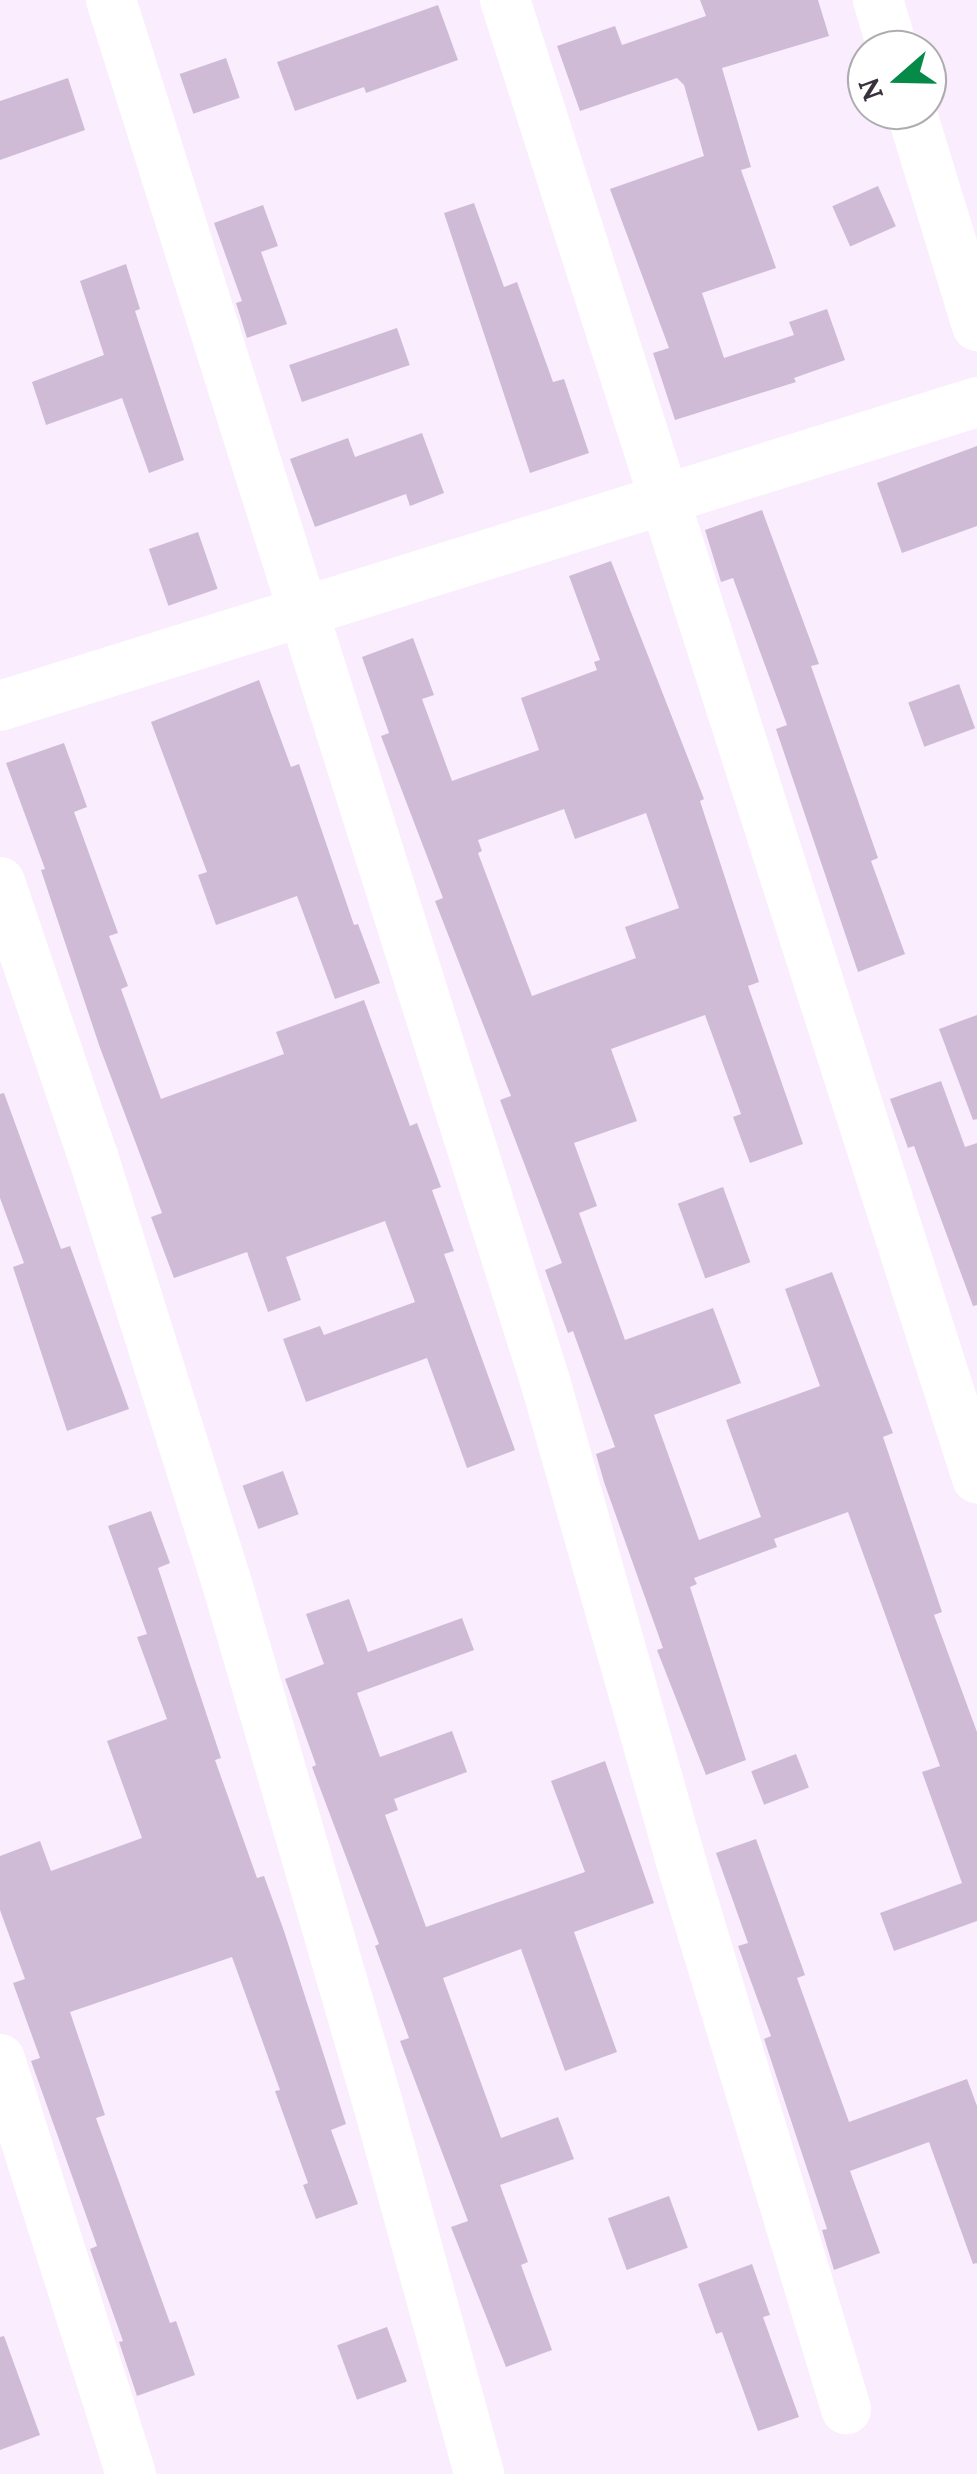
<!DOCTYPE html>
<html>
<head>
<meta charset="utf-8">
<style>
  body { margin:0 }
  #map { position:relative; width:977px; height:2474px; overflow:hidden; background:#f9edfe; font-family:Lora,serif }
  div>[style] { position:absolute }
  .building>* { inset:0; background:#d0bbd7; transform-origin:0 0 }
  .minor>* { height:50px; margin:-25px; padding:0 25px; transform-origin:25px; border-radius:25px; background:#fff }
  span { translate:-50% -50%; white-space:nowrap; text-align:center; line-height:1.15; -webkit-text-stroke:9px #fff; paint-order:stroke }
  .north { position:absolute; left:847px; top:30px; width:100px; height:100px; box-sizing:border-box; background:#fff; border:2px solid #afacb1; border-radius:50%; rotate:250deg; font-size:28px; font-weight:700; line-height:40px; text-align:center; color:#38303b }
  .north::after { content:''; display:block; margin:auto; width:35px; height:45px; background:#058a47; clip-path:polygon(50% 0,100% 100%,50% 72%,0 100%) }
</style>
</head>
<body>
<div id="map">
  <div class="building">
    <i style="clip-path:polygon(700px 0,818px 0,829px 36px,722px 68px,751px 167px,741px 170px,776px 268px,702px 293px,724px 358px,794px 335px,789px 322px,827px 309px,845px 360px,794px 378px,796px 382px,675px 420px,653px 353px,669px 348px,610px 189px,704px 156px,684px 85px,677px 78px,580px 111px,557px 46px,615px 26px,622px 45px,706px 16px)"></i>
    <i style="clip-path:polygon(438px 5px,458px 60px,366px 93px,364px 87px,295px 111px,277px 62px)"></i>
    <i style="left:226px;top:58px;width:42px;height:49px;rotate:71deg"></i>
    <i style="clip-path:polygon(68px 78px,85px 130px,0 160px,0 101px)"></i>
    <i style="left:878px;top:186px;width:44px;height:50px;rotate:66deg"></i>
    <i style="clip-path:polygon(474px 203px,504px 287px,517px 282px,553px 382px,564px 379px,589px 453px,530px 473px,444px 213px)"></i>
    <i style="clip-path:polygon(263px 205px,278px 246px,261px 252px,287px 324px,247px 338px,236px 303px,242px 301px,214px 223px)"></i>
    <i style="clip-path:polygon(126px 264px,140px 309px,135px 311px,184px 460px,149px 473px,122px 398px,46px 425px,32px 382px,104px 355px,80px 281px)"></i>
    <i style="left:397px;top:328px;width:39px;height:114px;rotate:71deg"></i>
    <i style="clip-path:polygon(422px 433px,444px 493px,410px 506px,406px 494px,315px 527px,290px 459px,348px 438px,355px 457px)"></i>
    <i style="clip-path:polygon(977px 446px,977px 526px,902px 553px,877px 483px)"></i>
    <i style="clip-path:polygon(762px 510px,819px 664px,811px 666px,878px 858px,871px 861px,905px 954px,858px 972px,776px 729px,787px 725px,733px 578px,721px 582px,705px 530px)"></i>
    <i style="left:198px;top:532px;width:60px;height:52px;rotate:71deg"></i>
    <i style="clip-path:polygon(evenodd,611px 561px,704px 799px,700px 801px,759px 982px,748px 986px,803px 1144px,750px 1163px,733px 1117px,741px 1114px,705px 1015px,611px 1049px,637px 1121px,574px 1143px,597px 1206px,579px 1213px,625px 1340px,713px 1308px,741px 1383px,654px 1415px,699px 1540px,761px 1517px,726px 1420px,820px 1386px,785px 1289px,832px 1272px,893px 1433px,883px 1437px,942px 1612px,934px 1615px,977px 1732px,977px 1921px,894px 1951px,880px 1913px,962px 1883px,922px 1772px,940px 1766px,848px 1512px,774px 1539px,777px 1547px,694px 1578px,697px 1584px,690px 1587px,746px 1760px,706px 1775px,657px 1650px,663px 1648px,604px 1482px,596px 1454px,615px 1447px,573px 1331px,568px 1333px,545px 1270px,562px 1263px,500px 1100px,511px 1096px,435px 901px,443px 898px,381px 736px,389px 733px,362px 657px,413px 638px,434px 695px,422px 699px,452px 781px,539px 750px,521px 698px,597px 670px,594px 662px,600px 660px,569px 576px,611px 561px,564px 809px,575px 839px,646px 813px,679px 908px,625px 927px,636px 958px,532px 996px,478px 853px,482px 851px,478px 840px,564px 809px)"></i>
    <i style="clip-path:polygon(259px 680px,291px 767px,299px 764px,354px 925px,358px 924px,380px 983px,335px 999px,297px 896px,216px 925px,198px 875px,207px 872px,151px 722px)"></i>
    <i style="left:959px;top:684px;width:47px;height:54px;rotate:70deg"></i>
    <i style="clip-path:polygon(64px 743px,87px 807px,74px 812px,118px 933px,109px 936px,128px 986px,121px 989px,161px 1099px,284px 1054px,276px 1032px,364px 1000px,410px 1126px,417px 1123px,441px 1187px,432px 1190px,454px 1251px,444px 1254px,515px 1450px,467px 1468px,427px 1358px,306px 1402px,283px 1339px,320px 1326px,324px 1335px,415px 1302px,385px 1221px,286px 1257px,301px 1300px,268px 1312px,247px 1252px,174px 1278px,151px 1217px,162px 1213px,99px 1045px,41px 870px,45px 869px,6px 763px)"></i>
    <i style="clip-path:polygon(977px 1015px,977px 1119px,973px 1120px,939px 1029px)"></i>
    <i style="clip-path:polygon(941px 1081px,965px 1147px,977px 1143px,977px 1305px,973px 1306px,914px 1146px,908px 1148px,890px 1099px)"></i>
    <i style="clip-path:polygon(4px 1093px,61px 1249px,70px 1246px,129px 1409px,67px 1431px,13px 1267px,24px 1263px,0 1198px,0 1094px)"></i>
    <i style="left:723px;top:1187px;width:80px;height:48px;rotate:70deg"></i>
    <i style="left:283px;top:1471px;width:46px;height:43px;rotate:70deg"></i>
    <i style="clip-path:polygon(151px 1511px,170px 1563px,158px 1568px,221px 1758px,215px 1760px,257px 1878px,264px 1876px,284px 1931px,346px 2124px,331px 2130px,358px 2204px,316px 2219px,303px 2185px,308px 2183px,275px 2091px,280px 2090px,232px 1957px,70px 2012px,105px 2115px,96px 2118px,170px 2323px,176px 2321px,195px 2375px,137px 2396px,119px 2342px,123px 2341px,90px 2249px,97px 2246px,31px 2061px,40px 2058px,13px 1983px,25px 1979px,0 1910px,0 1856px,40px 1841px,51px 1871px,142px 1838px,107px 1741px,167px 1719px,137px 1637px,147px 1634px,108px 1526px)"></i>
    <i style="clip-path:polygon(349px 1599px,368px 1652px,462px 1618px,474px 1650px,357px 1693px,380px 1757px,452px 1731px,467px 1772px,394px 1799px,398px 1810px,385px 1815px,426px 1927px,585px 1872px,551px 1781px,605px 1761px,654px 1903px,574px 1932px,617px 2052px,565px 2071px,521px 1949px,443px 1978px,501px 2138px,558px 2117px,574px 2159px,500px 2185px,528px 2262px,521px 2265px,552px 2350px,506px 2367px,451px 2227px,468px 2221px,400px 2041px,409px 2038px,375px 1946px,379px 1944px,312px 1767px,316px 1765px,285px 1679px,324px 1664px,306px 1614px)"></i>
    <i style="left:796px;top:1754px;width:36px;height:48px;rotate:69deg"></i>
    <i style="clip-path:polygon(756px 1839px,805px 1975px,797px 1978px,849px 2122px,967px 2079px,977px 2106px,977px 2263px,973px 2264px,929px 2142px,850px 2171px,880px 2253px,834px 2270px,822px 2230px,827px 2229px,764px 2039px,771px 2036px,738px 1946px,748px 1943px,716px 1853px)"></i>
    <i style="left:669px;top:2196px;width:55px;height:65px;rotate:70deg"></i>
    <i style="clip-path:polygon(752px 2264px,770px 2315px,763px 2317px,799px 2417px,758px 2431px,722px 2332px,716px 2334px,698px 2284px)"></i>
    <i style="left:387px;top:2327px;width:58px;height:53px;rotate:70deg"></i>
    <i style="clip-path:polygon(4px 2336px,40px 2435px,0 2450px,0 2337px)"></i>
  </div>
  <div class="minor">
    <i style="left:111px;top:0;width:1451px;rotate:72.55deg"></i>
    <i style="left:546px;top:1384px;width:489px;rotate:74.2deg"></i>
    <i style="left:679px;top:1855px;width:579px;rotate:73.22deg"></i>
    <i style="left:505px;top:0;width:1552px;rotate:72.29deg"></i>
    <i style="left:878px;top:0;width:52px;rotate:73.3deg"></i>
    <i style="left:911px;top:110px;width:226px;rotate:73deg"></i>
    <i style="left:0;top:706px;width:1023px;rotate:-17.28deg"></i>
    <i style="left:0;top:882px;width:289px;rotate:71.3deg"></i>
    <i style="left:93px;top:1156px;width:452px;rotate:72.6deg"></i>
    <i style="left:228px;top:1587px;width:538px;rotate:73.82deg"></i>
    <i style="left:378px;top:2104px;width:384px;rotate:74.7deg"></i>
    <i style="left:0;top:2059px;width:435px;rotate:72.5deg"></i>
  </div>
  <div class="north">N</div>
</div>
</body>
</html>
